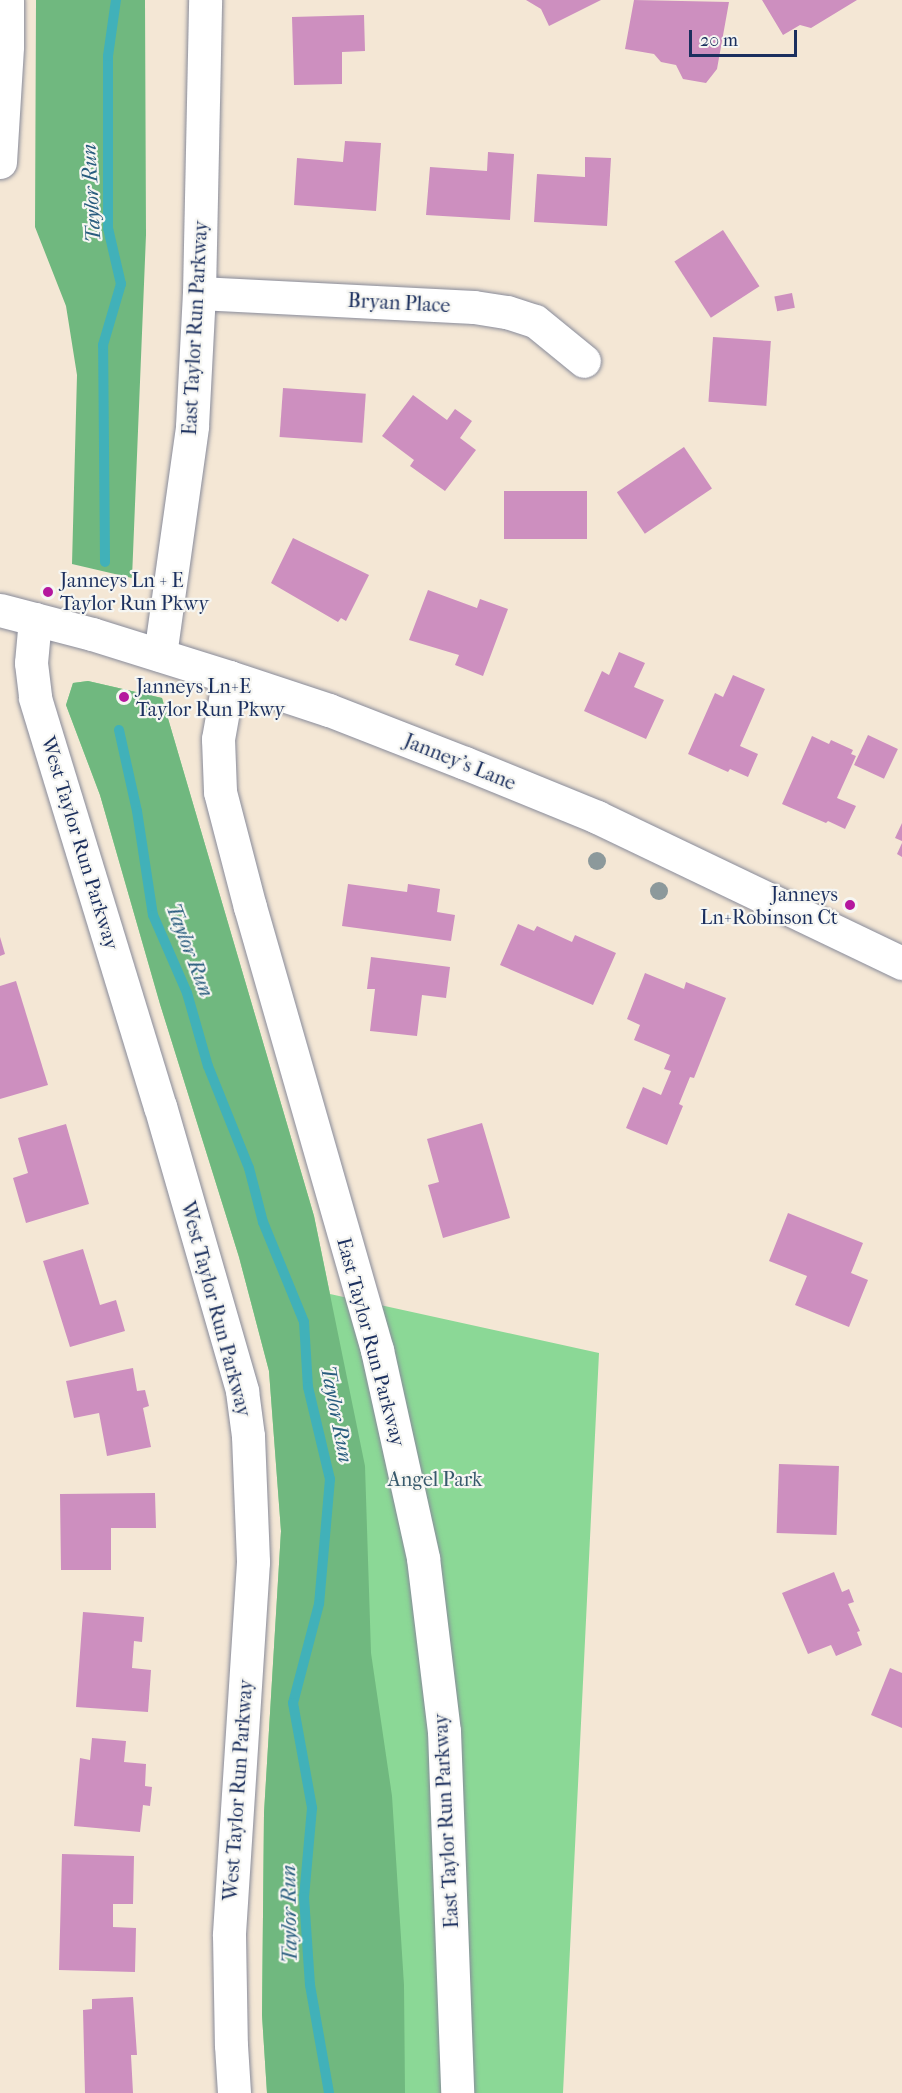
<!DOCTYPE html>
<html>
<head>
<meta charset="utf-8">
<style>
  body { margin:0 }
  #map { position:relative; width:902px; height:2093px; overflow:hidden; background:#f4e7d5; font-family:"IM FELL French Canon",serif }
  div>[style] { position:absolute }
  .green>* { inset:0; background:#8bd896 }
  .forest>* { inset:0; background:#70b87f }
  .stream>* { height:10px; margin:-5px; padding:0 5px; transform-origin:5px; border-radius:5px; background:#41b1b9 }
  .building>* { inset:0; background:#cd8fbf; transform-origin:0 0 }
  .roads { filter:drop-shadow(0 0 2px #888b9a) drop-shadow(0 0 2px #888b9a) }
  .street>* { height:33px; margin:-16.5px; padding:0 16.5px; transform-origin:16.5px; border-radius:16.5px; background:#fff }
  .secondary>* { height:33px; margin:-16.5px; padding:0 16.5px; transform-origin:16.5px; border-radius:16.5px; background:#fff }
  .trees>* { width:18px; height:18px; margin:-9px; border-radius:50%; background:#8c999b }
  .dots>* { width:16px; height:16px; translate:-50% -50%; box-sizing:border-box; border:3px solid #f6f6f2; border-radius:50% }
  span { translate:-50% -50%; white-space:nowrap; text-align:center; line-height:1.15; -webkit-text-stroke:4.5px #f6f6f2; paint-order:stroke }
  .street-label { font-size:20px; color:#1b2f5e }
  .poi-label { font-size:20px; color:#1b2f5e }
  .left { translate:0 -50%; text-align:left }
  .right { translate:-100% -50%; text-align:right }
  .park-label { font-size:20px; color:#37596c }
  .water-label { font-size:21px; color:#285c7e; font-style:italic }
  .scale { position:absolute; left:689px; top:30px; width:108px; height:27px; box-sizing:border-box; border:3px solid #1b2f5e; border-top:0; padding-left:8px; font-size:18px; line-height:21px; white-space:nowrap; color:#1b2f5e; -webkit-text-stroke:4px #f6f6f2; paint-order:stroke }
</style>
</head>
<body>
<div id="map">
  <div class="green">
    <i style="clip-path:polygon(88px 681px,162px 698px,314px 1216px,330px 1294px,599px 1353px,563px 2093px,267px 2093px,262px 2015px,264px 1813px,281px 1531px,269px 1371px,239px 1257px,160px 1004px,100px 795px,66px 705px,73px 683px)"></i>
  </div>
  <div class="forest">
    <i style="clip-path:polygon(36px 0,145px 0,146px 235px,132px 578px,72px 564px,77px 375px,66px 306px,35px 227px)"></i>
    <i style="clip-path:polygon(88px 681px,162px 698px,314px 1216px,365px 1466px,371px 1653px,392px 1796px,404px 1985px,405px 2093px,267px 2093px,262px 2015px,264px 1813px,281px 1531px,269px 1371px,239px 1257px,160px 1004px,100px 795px,66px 705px,73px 683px)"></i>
  </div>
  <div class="stream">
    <i style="left:105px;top:562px;width:217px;rotate:-90.5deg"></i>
    <i style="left:103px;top:345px;width:64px;rotate:-73.6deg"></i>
    <i style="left:121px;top:284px;width:57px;rotate:-103.1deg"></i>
    <i style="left:108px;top:228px;width:172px;rotate:-90deg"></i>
    <i style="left:108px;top:56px;width:57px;rotate:-81.9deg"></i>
    <i style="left:119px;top:730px;width:83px;rotate:77.5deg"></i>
    <i style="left:137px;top:811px;width:105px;rotate:81.3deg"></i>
    <i style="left:153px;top:915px;width:85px;rotate:66.4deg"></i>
    <i style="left:187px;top:993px;width:76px;rotate:74deg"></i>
    <i style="left:208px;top:1066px;width:110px;rotate:68.1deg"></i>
    <i style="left:249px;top:1168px;width:56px;rotate:75.5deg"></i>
    <i style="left:263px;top:1222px;width:108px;rotate:67.7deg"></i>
    <i style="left:304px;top:1322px;width:65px;rotate:86.5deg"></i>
    <i style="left:308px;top:1387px;width:95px;rotate:76.6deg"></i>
    <i style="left:330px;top:1479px;width:125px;rotate:95deg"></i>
    <i style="left:319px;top:1604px;width:102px;rotate:104.7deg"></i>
    <i style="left:293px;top:1703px;width:107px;rotate:79.7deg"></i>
    <i style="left:312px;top:1808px;width:89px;rotate:95.1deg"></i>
    <i style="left:304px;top:1897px;width:88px;rotate:86.1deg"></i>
    <i style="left:310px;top:1985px;width:110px;rotate:80deg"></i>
  </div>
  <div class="building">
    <i style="clip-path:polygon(526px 0,601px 0,549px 26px,541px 9px)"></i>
    <i style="clip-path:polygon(634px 0,729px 2px,717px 69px,706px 83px,683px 79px,676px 65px,661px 62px,654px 54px,625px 49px)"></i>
    <i style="clip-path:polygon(762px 0,857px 0,811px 28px,800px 25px,783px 35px)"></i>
    <i style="clip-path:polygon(364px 15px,365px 51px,342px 52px,342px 84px,294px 85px,292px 17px)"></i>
    <i style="clip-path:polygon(345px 141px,381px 143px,376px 211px,294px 205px,297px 158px,343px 162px)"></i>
    <i style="clip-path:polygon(488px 152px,514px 154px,510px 220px,426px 215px,430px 167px,487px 171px)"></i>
    <i style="clip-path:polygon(585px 157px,611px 158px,607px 226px,534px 222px,537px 174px,585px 177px)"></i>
    <i style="left:723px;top:230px;width:67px;height:58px;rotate:57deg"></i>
    <i style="left:792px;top:293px;width:15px;height:18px;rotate:79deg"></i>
    <i style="left:713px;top:337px;width:58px;height:65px;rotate:4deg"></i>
    <i style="left:283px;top:388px;width:83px;height:49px;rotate:4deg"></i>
    <i style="clip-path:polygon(413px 395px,447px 420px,455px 409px,472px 421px,460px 438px,476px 450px,445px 491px,410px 466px,414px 460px,382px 436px)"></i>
    <i style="left:684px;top:447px;width:50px;height:81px;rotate:56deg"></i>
    <i style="left:504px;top:491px;width:83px;height:48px"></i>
    <i style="clip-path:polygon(293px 538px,369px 575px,346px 621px,341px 618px,338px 622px,271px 583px)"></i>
    <i style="clip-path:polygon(428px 590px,477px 608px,480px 599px,508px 609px,483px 676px,455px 665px,459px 655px,409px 640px)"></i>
    <i style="clip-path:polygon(619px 652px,645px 663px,634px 687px,664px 700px,646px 739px,584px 711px,602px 671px,609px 675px)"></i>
    <i style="clip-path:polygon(733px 675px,765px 689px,740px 746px,758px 754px,748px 777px,730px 769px,728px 772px,688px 754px,715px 693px,723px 697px)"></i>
    <i style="left:868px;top:735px;width:33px;height:33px;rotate:25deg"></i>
    <i style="clip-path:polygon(812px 736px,829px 744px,831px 740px,853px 750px,851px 754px,856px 756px,837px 798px,856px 806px,845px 829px,828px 821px,826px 823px,782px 804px)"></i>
    <i style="clip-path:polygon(902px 823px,902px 841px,895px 838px)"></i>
    <i style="clip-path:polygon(902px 843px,902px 857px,897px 854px)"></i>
    <i style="clip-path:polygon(348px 884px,407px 892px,408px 884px,440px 889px,437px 912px,455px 915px,451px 941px,342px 926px)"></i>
    <i style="clip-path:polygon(518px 924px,534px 931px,537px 926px,572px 942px,575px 935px,616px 953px,593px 1005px,500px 965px)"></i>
    <i style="clip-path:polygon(0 937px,5px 954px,0 956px)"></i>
    <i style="clip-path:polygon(371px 957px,450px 967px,446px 998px,422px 995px,417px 1036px,370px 1031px,375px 989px,367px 989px)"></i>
    <i style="clip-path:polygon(645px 973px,684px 989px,686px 982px,726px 998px,694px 1078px,690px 1077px,679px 1104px,683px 1106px,667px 1145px,626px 1128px,643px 1087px,661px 1095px,671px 1071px,664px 1069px,670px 1055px,634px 1040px,640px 1025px,627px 1019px)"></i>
    <i style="clip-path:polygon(16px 981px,48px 1085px,0 1099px,0 986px)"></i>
    <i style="clip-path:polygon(482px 1123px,510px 1218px,443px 1238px,428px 1185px,439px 1182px,427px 1139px)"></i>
    <i style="clip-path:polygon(66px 1124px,89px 1204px,26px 1223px,13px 1178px,28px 1173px,18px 1138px)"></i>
    <i style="clip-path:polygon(788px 1213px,863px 1243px,851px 1273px,868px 1280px,849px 1327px,795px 1305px,807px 1276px,769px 1261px)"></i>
    <i style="clip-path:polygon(83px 1249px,100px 1305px,116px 1300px,125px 1331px,70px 1347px,43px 1261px)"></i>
    <i style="clip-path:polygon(133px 1368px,137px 1391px,145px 1390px,149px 1406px,143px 1408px,151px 1447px,107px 1456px,99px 1413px,74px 1418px,66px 1381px)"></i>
    <i style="left:779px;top:1464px;width:60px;height:69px;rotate:2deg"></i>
    <i style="clip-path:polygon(155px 1493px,156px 1528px,111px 1528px,111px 1570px,61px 1570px,60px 1494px)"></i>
    <i style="clip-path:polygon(834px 1572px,842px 1592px,849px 1589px,854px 1602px,848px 1604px,860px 1631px,857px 1632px,862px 1645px,836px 1656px,831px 1645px,808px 1654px,782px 1593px)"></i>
    <i style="clip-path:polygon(83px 1612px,144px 1617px,142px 1642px,134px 1641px,132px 1668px,151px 1670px,148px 1712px,76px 1707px)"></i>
    <i style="clip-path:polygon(890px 1668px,902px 1673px,902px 1728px,871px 1715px)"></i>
    <i style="clip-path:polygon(92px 1738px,126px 1741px,124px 1762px,146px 1764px,145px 1786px,152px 1787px,150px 1806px,143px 1805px,140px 1832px,74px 1826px,80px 1758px,90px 1760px)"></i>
    <i style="clip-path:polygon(62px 1854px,134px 1856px,133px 1904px,113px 1904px,113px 1927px,136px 1928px,135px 1972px,59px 1970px)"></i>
    <i style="clip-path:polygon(133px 1997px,137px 2055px,131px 2055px,133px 2093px,85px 2093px,83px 2010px,92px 2009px,92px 1999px)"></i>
  </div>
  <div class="roads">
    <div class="street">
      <i style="left:0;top:162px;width:116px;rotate:-86.5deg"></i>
      <i style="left:7px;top:46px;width:46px;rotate:-90deg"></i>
      <i style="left:199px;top:293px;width:275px;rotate:2.9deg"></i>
      <i style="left:474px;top:307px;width:33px;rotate:9deg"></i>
      <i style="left:507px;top:312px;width:29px;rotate:18deg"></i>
      <i style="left:535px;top:321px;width:63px;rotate:39.2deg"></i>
      <i style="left:160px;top:655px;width:231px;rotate:-82deg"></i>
      <i style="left:192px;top:426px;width:133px;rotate:-87deg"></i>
      <i style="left:199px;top:293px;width:293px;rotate:-88.8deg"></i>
      <i style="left:229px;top:677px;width:63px;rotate:100.1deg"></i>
      <i style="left:218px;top:739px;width:53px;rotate:87.8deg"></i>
      <i style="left:220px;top:792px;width:119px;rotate:75.4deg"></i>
      <i style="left:250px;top:907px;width:461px;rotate:74deg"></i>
      <i style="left:377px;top:1350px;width:213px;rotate:77.5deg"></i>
      <i style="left:423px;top:1558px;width:174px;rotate:83.1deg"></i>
      <i style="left:444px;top:1731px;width:362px;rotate:87.9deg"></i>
    </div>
    <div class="secondary">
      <i style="left:0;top:610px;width:95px;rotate:14.6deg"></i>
      <i style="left:92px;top:634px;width:144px;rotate:17.4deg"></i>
      <i style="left:229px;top:677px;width:105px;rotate:18.3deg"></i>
      <i style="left:329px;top:710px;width:146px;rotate:21.3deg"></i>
      <i style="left:465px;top:763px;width:143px;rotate:22.2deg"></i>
      <i style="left:597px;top:817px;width:338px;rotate:25.6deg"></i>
      <i style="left:35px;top:619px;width:44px;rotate:95.2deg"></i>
      <i style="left:31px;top:663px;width:35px;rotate:83deg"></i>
      <i style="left:35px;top:698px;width:427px;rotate:73deg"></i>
      <i style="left:160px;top:1106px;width:297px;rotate:73.9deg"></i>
      <i style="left:242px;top:1391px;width:45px;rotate:82.4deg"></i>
      <i style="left:248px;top:1436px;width:126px;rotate:87.7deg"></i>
      <i style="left:253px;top:1562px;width:374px;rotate:93.7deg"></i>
      <i style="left:229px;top:1935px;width:110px;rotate:89deg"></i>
      <i style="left:231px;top:2045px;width:48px;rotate:86.4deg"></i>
    </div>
  </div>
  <div class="trees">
    <i style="left:597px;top:861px"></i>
    <i style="left:659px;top:891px"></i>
  </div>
  <div class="dots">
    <i style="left:48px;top:592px;background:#b5179e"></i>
    <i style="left:124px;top:697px;background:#b5179e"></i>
    <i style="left:850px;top:905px;background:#b5179e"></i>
  </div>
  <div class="street-label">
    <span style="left:399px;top:303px;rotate:3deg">Bryan Place</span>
    <span style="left:195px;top:328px;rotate:-87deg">East Taylor Run Parkway</span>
    <span style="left:460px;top:762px;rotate:22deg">Janney's Lane</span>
    <span style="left:80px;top:843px;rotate:73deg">West Taylor Run Parkway</span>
    <span style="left:216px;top:1309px;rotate:75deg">West Taylor Run Parkway</span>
    <span style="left:371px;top:1342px;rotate:75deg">East Taylor Run Parkway</span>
    <span style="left:238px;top:1790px;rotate:-86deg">West Taylor Run Parkway</span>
    <span style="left:446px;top:1821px;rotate:-93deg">East Taylor Run Parkway</span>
  </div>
  <div class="poi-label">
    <span class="left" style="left:60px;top:592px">Janneys Ln + E<br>Taylor Run Pkwy</span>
    <span class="left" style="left:136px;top:698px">Janneys Ln+E<br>Taylor Run Pkwy</span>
    <span class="right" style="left:838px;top:906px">Janneys<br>Ln+Robinson Ct</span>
  </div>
  <div class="park-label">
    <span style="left:435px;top:1479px">Angel Park</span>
  </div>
  <div class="water-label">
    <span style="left:91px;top:193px;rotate:-93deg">Taylor Run</span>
    <span style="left:190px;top:950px;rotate:69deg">Taylor Run</span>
    <span style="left:337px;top:1414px;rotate:79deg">Taylor Run</span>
    <span style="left:289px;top:1914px;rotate:-91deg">Taylor Run</span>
  </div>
  <div class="scale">20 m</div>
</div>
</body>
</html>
